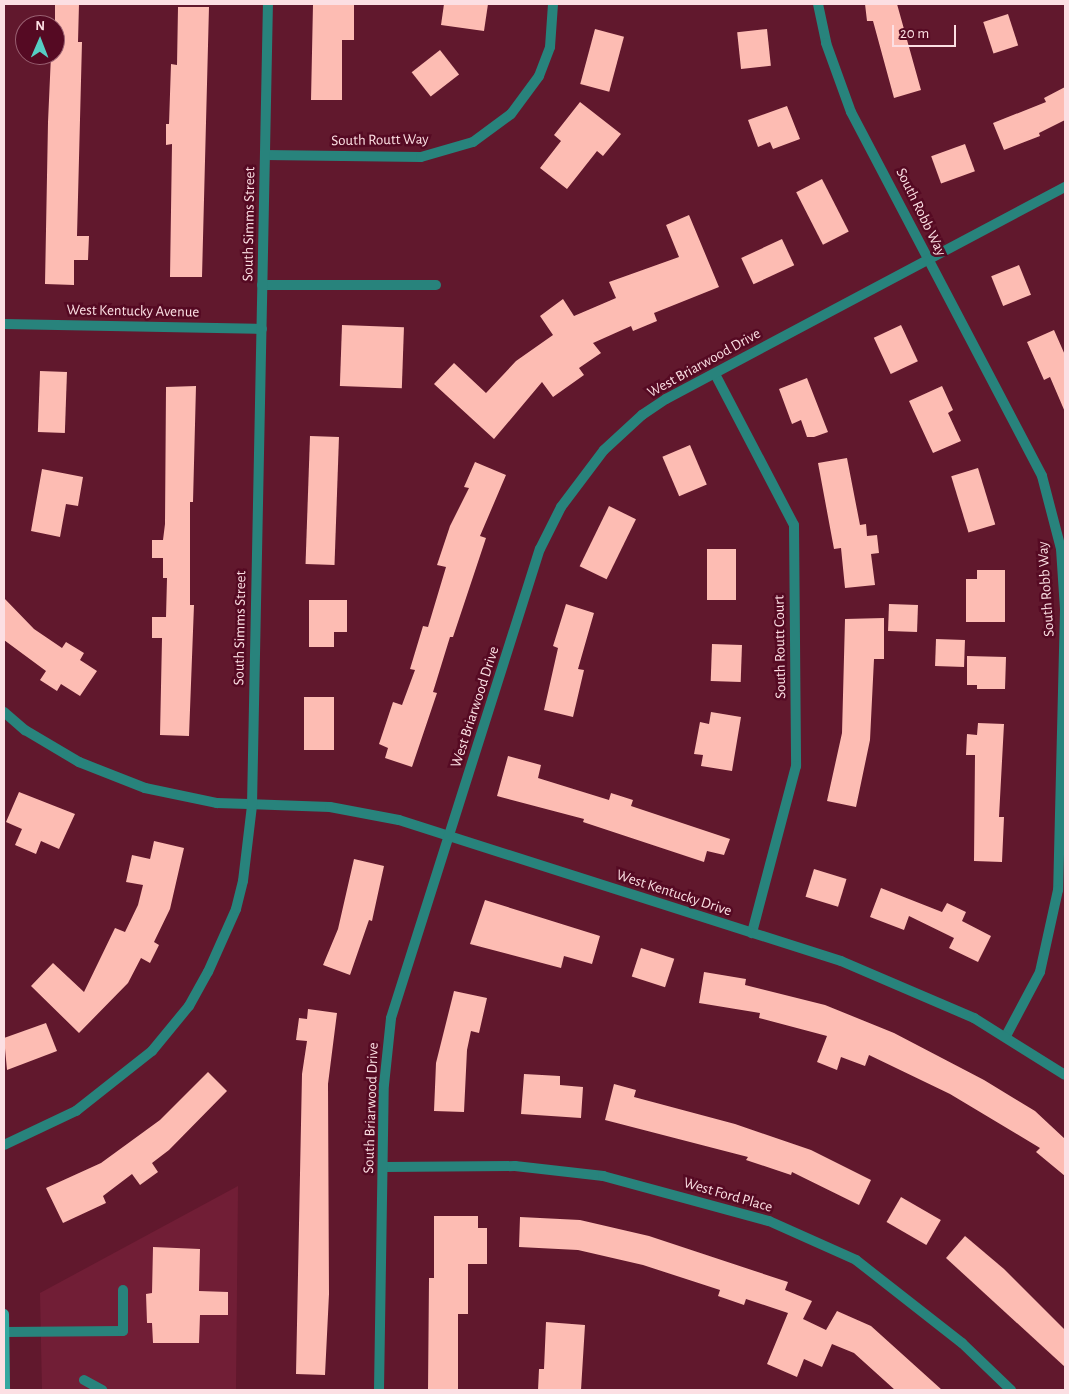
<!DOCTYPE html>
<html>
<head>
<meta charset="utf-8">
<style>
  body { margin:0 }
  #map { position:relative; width:1069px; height:1394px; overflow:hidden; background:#61182d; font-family:"Alegreya Sans",sans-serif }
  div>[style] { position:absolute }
  .built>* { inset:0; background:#711e36 }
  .building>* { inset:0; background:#fdbcb3; transform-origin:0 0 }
  .lane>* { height:10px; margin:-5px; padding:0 5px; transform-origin:5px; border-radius:5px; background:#28837c }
  .street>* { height:10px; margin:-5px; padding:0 5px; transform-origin:5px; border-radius:5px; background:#28837c }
  .secondary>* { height:10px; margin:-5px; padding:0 5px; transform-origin:5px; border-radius:5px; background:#34a8a0 }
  span { translate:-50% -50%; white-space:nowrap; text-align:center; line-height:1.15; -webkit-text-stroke:5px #550a23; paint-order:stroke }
  .street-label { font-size:15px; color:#fcdfe3 }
  .frame { position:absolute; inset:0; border:5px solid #fcdfe3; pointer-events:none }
  .north { position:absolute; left:15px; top:15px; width:50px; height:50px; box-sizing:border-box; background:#550a23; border:1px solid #985f70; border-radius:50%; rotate:1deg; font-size:14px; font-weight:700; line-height:20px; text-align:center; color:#fcdfe3 }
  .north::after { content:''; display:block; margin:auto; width:18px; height:22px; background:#56cec4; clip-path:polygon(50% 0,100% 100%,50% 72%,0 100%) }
  .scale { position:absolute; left:892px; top:25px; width:64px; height:22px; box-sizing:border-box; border:2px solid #fcdfe3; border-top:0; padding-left:6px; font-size:15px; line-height:18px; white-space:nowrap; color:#fcdfe3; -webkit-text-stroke:4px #550a23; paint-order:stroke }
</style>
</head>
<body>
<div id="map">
  <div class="built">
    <i style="clip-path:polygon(238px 1186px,236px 1390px,42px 1390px,40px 1293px)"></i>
  </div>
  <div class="building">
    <i style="clip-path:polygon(55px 4px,79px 4px,78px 42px,82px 42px,77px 236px,89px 236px,88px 260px,74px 260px,74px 285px,45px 284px,48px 122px,51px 55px,55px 55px)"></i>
    <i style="clip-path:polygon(313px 4px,354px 4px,354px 40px,342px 40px,342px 100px,311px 100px)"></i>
    <i style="clip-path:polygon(444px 4px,488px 4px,484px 31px,441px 25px)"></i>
    <i style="clip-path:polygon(865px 4px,897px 4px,921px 90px,894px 98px,873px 21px,867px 21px)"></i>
    <i style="clip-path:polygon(178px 7px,209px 7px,202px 277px,170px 277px,172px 144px,166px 145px,166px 124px,169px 124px,171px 64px,177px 65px)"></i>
    <i style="left:1008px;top:14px;width:33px;height:26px;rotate:72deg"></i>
    <i style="left:595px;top:29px;width:30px;height:57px;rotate:15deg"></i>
    <i style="left:767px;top:29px;width:37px;height:30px;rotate:84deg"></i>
    <i style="left:440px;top:50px;width:31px;height:36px;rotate:52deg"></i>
    <i style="clip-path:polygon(1065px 87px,1065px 120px,1039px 133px,1040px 136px,1004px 150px,993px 123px,1046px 102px,1044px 98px)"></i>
    <i style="clip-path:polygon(580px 102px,621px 134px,603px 156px,597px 151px,567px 189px,540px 168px,561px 141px,554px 135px)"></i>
    <i style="clip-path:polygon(787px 106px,800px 139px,773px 149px,770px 142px,758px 147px,748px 120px)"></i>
    <i style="left:965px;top:144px;width:29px;height:36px;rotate:70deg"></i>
    <i style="left:822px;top:179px;width:59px;height:29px;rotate:63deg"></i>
    <i style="clip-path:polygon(689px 215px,719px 287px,654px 313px,657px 321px,633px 331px,631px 326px,593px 343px,601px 353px,579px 368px,584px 375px,553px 397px,542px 382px,494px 439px,434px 384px,454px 363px,486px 393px,516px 361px,553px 335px,540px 316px,563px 299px,574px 316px,616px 298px,609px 282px,679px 257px,666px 225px)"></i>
    <i style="left:782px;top:239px;width:29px;height:45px;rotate:65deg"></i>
    <i style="left:1019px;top:265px;width:32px;height:30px;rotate:68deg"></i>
    <i style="left:342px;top:325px;width:62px;height:61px;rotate:2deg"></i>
    <i style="left:901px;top:325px;width:40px;height:30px;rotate:65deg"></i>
    <i style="clip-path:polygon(1054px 330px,1065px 355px,1065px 412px,1050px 377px,1044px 380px,1027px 342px)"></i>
    <i style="left:40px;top:371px;width:27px;height:61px;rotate:2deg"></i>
    <i style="clip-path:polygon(807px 378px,828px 432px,814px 437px,807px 437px,801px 420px,792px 424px,779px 389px)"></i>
    <i style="clip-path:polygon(196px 386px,193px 502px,190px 502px,190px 605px,194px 605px,189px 736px,160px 735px,162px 638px,152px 638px,152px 617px,166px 617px,167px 578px,163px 578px,163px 558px,152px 558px,152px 540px,163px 540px,165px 524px,166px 387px)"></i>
    <i style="clip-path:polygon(942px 386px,953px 410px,948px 413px,961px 441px,933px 453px,909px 401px)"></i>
    <i style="left:310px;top:436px;width:29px;height:128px;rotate:2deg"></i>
    <i style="left:690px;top:445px;width:43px;height:30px;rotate:67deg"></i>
    <i style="clip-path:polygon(847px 458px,860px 525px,866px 524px,867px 536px,877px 535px,879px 553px,871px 554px,875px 585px,845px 588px,841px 548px,834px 549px,818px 463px)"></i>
    <i style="clip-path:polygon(475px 462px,506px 475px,480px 536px,486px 538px,453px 637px,450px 637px,433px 692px,437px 693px,412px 767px,385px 758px,388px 748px,379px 744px,393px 702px,402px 705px,415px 670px,410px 669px,423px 626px,428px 627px,446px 567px,437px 565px,450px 526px,469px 488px,464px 487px)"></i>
    <i style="left:978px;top:468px;width:59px;height:28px;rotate:73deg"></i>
    <i style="clip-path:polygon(42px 469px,83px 477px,78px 506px,66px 504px,60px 537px,31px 531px)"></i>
    <i style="left:609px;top:506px;width:30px;height:67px;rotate:26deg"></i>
    <i style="left:707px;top:549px;width:29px;height:51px"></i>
    <i style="clip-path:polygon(977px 570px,1005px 570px,1005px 622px,966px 622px,966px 579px,977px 579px)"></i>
    <i style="clip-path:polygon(4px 598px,34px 629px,62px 648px,66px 642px,84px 653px,80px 660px,97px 671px,80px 696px,61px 684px,57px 691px,40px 680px,46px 671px,4px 640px)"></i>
    <i style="clip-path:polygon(309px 600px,347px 600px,347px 632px,334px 632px,334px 647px,309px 647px)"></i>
    <i style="clip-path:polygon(566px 604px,594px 613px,578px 669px,584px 670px,573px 717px,544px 710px,558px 648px,553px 646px)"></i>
    <i style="left:889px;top:604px;width:29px;height:27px;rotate:2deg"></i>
    <i style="clip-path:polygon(884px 618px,884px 659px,874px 659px,870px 740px,856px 807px,827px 801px,842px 733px,845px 619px)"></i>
    <i style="left:936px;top:639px;width:29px;height:27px;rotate:2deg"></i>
    <i style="left:712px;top:644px;width:30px;height:37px;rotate:2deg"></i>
    <i style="clip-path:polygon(967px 656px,1006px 657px,1005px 689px,977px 689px,977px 685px,967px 685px)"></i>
    <i style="left:304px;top:697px;width:30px;height:53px"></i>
    <i style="clip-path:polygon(711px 712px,741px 717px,732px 771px,701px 766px,703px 755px,694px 754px,700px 722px,709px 724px)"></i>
    <i style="clip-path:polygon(978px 723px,1004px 724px,999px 817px,1004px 817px,1002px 862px,974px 861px,975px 755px,966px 755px,967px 734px,977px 735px)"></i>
    <i style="clip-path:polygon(508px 756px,541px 765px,538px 778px,609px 800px,611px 793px,633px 800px,631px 806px,730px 839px,724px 855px,707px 851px,704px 862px,583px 822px,584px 819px,497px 796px)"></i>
    <i style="clip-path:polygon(19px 792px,75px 814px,59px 849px,41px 841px,36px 854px,15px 845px,22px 829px,6px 822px)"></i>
    <i style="clip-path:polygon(154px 841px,184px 848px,170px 909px,154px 942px,159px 945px,150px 963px,141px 958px,128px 983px,79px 1033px,31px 986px,53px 963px,84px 992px,115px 928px,125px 932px,138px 905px,143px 885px,126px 882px,132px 855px,150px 859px)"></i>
    <i style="clip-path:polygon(354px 859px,384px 866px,372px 921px,369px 920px,350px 975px,323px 965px,338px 929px)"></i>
    <i style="left:814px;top:869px;width:34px;height:29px;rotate:17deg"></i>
    <i style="clip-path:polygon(881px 888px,942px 912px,947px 903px,966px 912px,962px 921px,991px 936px,978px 962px,949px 948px,954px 938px,909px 916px,904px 930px,870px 917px)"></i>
    <i style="clip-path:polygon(485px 900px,600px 936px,592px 964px,564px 956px,561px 968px,470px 944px)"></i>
    <i style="left:641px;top:948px;width:35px;height:30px;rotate:18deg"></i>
    <i style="clip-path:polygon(704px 972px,746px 979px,745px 985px,825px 1005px,894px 1033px,984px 1080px,1035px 1111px,1065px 1139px,1065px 1176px,1036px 1152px,1040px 1148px,950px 1094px,869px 1055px,865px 1066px,841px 1057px,837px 1070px,817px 1062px,827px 1036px,759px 1018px,760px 1013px,699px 1003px)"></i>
    <i style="clip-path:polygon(454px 991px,487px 998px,479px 1033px,471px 1031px,467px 1050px,464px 1112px,434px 1111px,436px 1063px)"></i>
    <i style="clip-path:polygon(308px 1009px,337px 1013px,328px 1084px,329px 1294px,325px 1375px,296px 1374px,302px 1074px,307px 1041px,296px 1040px,299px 1018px,307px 1019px)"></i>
    <i style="clip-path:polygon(46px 1023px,57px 1051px,7px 1070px,4px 1038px)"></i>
    <i style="clip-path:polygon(208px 1072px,227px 1091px,169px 1150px,152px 1163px,158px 1172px,140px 1185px,132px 1174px,103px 1196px,106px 1203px,63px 1223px,46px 1188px,101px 1163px,160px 1120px)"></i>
    <i style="clip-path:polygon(524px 1074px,560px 1076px,560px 1085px,583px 1087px,581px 1118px,521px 1114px)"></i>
    <i style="clip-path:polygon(614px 1084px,636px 1090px,634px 1097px,735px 1124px,811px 1150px,871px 1180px,859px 1205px,792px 1172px,791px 1175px,746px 1160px,748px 1157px,605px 1120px)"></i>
    <i style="left:901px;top:1197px;width:46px;height:29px;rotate:30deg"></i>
    <i style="clip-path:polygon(434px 1216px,478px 1216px,478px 1228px,487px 1228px,487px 1264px,468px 1264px,468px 1314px,458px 1314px,458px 1390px,428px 1390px,429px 1278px,434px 1278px)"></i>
    <i style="clip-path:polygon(520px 1217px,580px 1220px,649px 1236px,788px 1282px,785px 1290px,812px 1301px,803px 1319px,826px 1330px,837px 1311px,871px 1326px,942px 1390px,895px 1390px,854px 1353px,832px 1344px,822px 1367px,804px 1359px,797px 1377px,767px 1364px,788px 1313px,746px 1299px,744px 1305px,718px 1296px,720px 1290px,643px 1265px,578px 1250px,519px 1247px)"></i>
    <i style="clip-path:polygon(965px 1236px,1004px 1269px,1065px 1330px,1065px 1367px,946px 1258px)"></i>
    <i style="clip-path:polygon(153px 1247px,200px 1249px,199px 1291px,228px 1292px,228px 1315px,200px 1315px,199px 1343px,153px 1343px,152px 1323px,147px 1323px,146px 1294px,152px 1293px)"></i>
    <i style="clip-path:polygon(546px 1322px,585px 1325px,581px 1390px,538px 1390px,539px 1369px,544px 1369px)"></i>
  </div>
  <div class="lane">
    <i style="left:262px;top:285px;width:174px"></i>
    <i style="left:5px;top:1332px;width:118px;rotate:-0.5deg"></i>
    <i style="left:123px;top:1331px;width:41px;rotate:-90deg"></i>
    <i style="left:84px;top:1380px;width:21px;rotate:29deg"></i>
  </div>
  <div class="street">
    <i style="left:818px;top:4px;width:40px;rotate:78deg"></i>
    <i style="left:826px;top:43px;width:73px;rotate:70.1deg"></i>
    <i style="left:851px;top:112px;width:411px;rotate:62.3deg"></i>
    <i style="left:1042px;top:476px;width:75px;rotate:75.4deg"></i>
    <i style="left:1061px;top:549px;width:60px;rotate:86.2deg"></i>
    <i style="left:1065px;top:609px;width:281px;rotate:91.4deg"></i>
    <i style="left:1058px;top:890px;width:84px;rotate:102.4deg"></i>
    <i style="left:1040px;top:972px;width:72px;rotate:118deg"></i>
    <i style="left:265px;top:155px;width:156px;rotate:0.7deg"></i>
    <i style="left:421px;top:157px;width:54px;rotate:-16.1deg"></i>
    <i style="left:473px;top:142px;width:47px;rotate:-36.4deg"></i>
    <i style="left:511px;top:114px;width:47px;rotate:-53.6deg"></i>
    <i style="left:539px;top:76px;width:31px;rotate:-69deg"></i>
    <i style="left:550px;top:47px;width:43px;rotate:-86deg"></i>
    <i style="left:4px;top:324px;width:258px;rotate:1.1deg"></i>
    <i style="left:715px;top:374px;width:170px;rotate:62.4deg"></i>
    <i style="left:794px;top:525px;width:241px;rotate:89.5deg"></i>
    <i style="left:796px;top:766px;width:173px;rotate:104.8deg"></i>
    <i style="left:4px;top:712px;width:28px;rotate:41deg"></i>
    <i style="left:25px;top:730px;width:63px;rotate:30.7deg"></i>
    <i style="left:79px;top:762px;width:71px;rotate:21.5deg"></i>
    <i style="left:145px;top:788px;width:74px;rotate:11.8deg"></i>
    <i style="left:217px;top:803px;width:113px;rotate:2deg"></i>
    <i style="left:330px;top:807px;width:70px;rotate:10.7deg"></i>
    <i style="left:399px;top:820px;width:464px;rotate:17.7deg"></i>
    <i style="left:841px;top:961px;width:145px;rotate:23.2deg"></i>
    <i style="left:974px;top:1018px;width:107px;rotate:32.1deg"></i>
    <i style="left:4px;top:1145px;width:80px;rotate:-25.3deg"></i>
    <i style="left:76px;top:1111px;width:97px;rotate:-38.3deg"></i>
    <i style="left:152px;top:1051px;width:58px;rotate:-50.6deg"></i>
    <i style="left:189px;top:1006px;width:39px;rotate:-61deg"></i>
    <i style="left:208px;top:972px;width:69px;rotate:-66deg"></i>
    <i style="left:236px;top:909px;width:29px;rotate:-76deg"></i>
    <i style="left:243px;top:881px;width:77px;rotate:-83.2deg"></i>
    <i style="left:252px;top:805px;width:801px;rotate:-88.86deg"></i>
    <i style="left:384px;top:1167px;width:131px;rotate:-0.4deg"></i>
    <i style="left:515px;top:1166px;width:89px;rotate:6.5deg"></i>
    <i style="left:603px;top:1176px;width:172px;rotate:15.2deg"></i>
    <i style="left:769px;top:1221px;width:95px;rotate:24.1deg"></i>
    <i style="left:856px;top:1260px;width:135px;rotate:38.1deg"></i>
    <i style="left:962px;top:1343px;width:68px;rotate:43.8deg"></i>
    <i style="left:379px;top:1390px;width:305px;rotate:-89.1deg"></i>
    <i style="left:384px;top:1085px;width:67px;rotate:-84deg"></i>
    <i style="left:391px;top:1018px;width:492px;rotate:-72.4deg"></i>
    <i style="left:540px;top:549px;width:47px;rotate:-63.4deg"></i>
    <i style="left:561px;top:507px;width:71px;rotate:-53deg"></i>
    <i style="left:604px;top:450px;width:52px;rotate:-42.6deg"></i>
    <i style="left:642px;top:415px;width:29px;rotate:-34deg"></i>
    <i style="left:666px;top:399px;width:452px;rotate:-28deg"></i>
  </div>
  <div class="secondary">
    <i style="left:4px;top:1314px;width:76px;rotate:89.2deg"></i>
  </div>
  <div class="street-label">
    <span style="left:380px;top:140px;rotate:-1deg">South Routt Way</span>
    <span style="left:921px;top:212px;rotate:64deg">South Robb Way</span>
    <span style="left:249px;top:224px;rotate:-89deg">South Simms Street</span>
    <span style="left:133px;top:311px;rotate:1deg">West Kentucky Avenue</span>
    <span style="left:704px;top:363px;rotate:-29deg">West Briarwood Drive</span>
    <span style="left:1046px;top:589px;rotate:-94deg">South Robb Way</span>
    <span style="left:240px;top:628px;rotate:-89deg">South Simms Street</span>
    <span style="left:780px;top:647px;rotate:-91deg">South Routt Court</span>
    <span style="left:475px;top:707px;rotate:-72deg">West Briarwood Drive</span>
    <span style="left:674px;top:893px;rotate:18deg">West Kentucky Drive</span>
    <span style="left:371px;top:1108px;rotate:-88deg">South Briarwood Drive</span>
    <span style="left:728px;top:1195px;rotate:16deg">West Ford Place</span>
  </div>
  <div class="frame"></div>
  <div class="north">N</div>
  <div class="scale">20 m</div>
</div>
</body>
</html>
